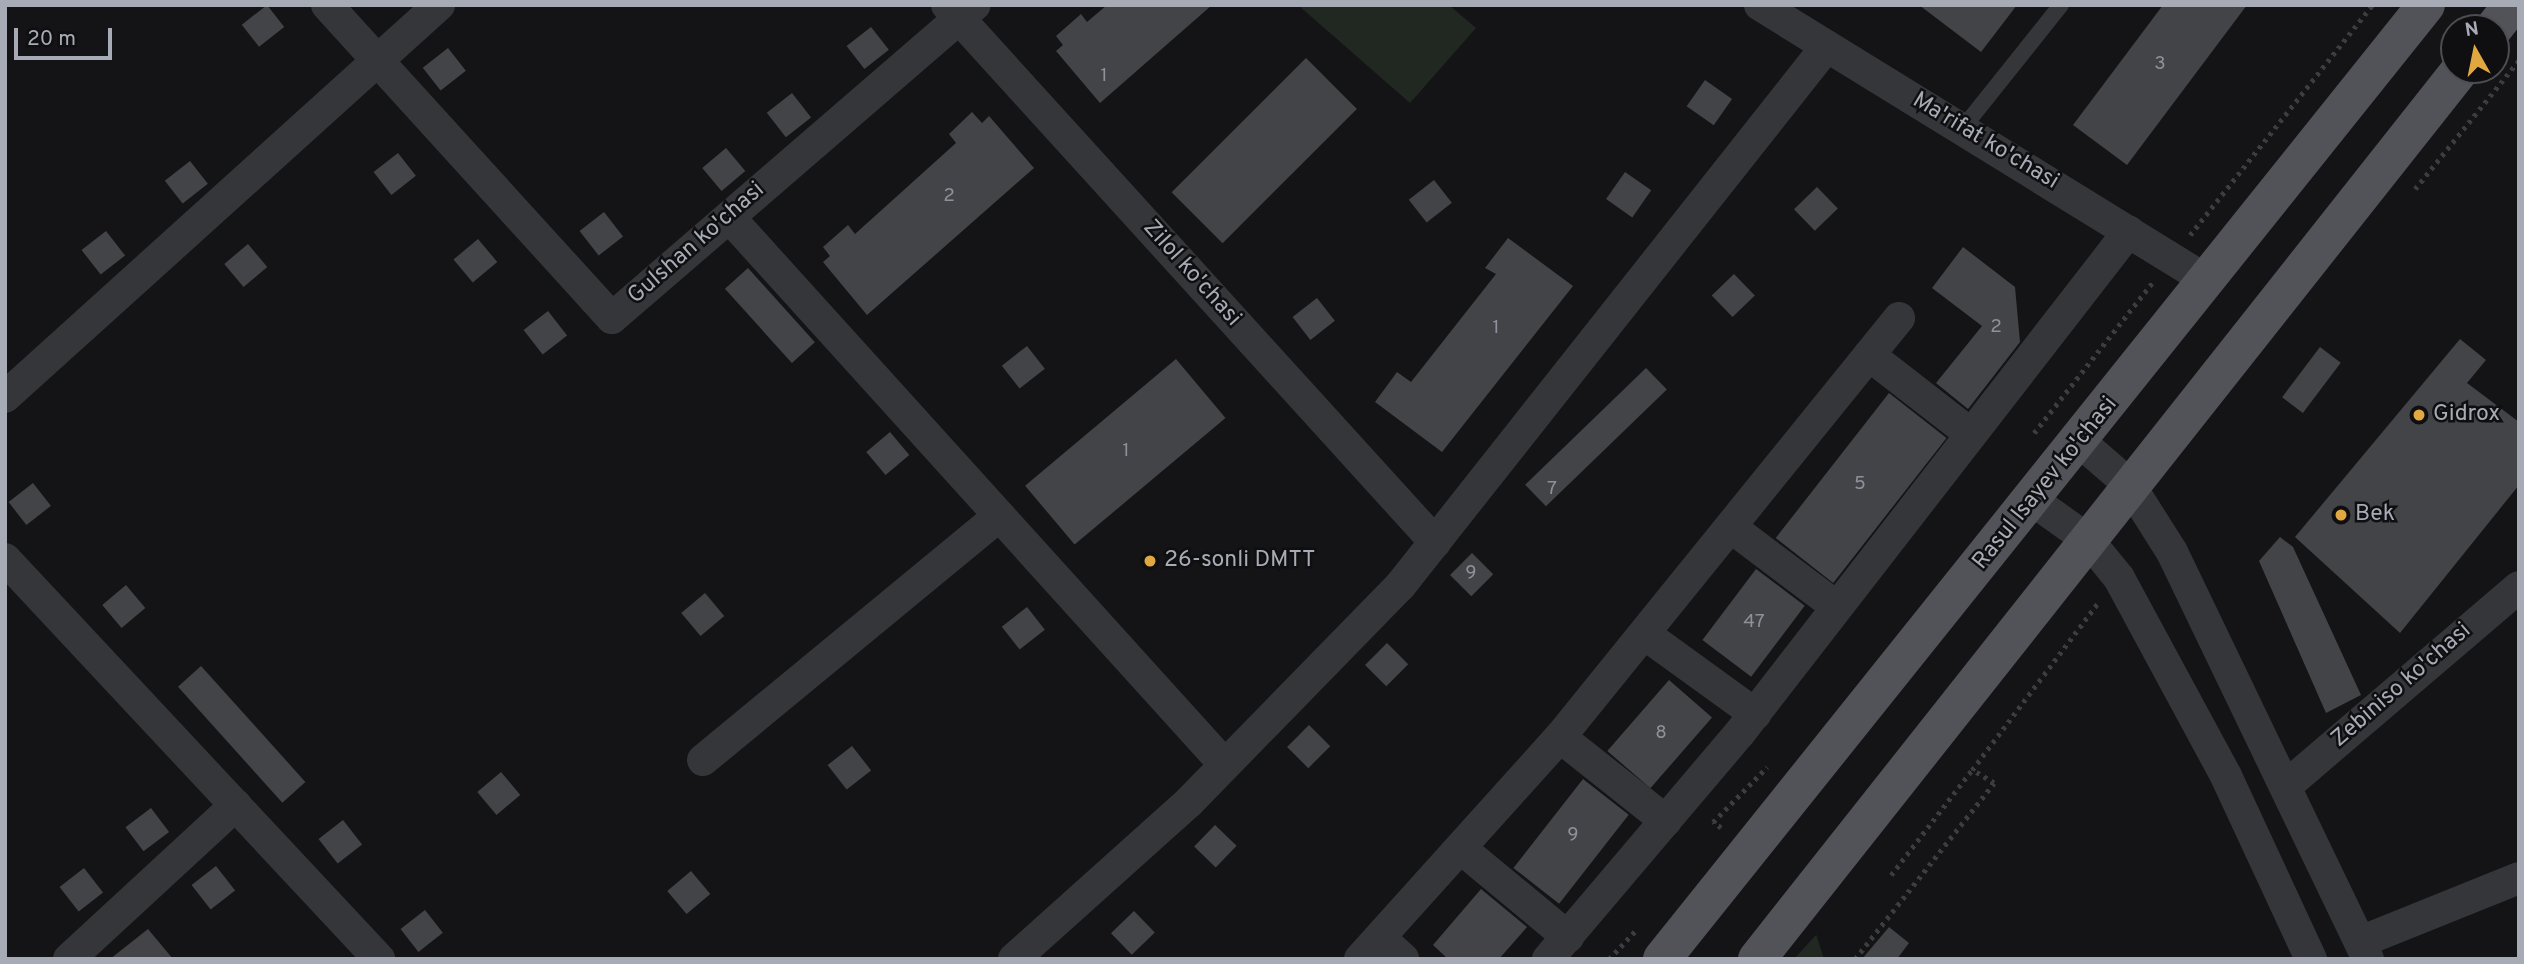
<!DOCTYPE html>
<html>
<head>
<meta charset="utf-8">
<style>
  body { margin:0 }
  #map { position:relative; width:2524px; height:964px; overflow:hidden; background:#141416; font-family:Overpass,sans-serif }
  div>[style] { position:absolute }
  .green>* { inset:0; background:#212821 }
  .building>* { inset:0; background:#434448; transform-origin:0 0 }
  .path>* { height:4.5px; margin-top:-2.25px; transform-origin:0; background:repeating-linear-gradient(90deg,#3c3d41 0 3.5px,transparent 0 8.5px) }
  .lane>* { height:16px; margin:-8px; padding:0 8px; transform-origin:8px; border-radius:8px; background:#35363a }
  .street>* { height:32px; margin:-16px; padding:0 16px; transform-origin:16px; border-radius:16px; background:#35363a }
  .primary>* { height:38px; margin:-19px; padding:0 19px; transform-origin:19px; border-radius:19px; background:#525359 }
  .dots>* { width:19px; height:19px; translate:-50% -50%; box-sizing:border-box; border:4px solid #0f0f11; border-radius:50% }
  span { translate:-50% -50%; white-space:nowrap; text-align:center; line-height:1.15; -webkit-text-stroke:5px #0f0f11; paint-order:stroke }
  .number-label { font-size:19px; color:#8e919a }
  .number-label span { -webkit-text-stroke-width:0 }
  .street-label { font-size:23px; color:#a7abb5 }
  .poi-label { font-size:23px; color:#a7abb5 }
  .left { translate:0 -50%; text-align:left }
  .frame { position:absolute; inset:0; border:7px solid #a7abb5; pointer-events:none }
  .north { position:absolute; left:2440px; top:14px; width:70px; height:70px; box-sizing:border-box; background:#0f0f11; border:2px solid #4c4d53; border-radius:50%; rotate:351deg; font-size:19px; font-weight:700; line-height:28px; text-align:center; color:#a7abb5 }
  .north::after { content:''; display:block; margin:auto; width:24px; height:32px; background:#e1a841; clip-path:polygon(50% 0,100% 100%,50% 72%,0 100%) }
  .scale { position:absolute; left:14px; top:28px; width:98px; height:32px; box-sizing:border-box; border:4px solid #a7abb5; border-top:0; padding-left:9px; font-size:21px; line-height:24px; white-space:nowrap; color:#a7abb5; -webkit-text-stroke:5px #0f0f11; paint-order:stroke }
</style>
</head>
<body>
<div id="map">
  <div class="green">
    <i style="clip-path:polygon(1298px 5px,1449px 5px,1476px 28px,1410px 103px)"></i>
    <i style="clip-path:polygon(1816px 934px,1824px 959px,1794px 959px,1816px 935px)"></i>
  </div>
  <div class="building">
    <i style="left:267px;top:5px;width:28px;height:32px;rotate:52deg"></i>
    <i style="clip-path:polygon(1107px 5px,1212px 5px,1100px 103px,1056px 51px,1063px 45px,1056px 36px,1081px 14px,1087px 22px)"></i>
    <i style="clip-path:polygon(1919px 5px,2017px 5px,1981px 52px)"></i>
    <i style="clip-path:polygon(2163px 5px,2247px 5px,2127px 165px,2073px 125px)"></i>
    <i style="left:871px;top:27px;width:29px;height:31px;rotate:52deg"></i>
    <i style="left:448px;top:48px;width:29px;height:32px;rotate:52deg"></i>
    <i style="left:1306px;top:58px;width:72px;height:190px;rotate:45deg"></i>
    <i style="left:1705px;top:80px;width:33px;height:32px;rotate:35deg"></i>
    <i style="left:792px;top:93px;width:31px;height:32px;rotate:52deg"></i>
    <i style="clip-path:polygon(972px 112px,982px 123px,989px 116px,1034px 168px,867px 315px,823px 262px,830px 256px,823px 247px,848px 225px,855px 234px,956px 143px,949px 134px)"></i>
    <i style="left:726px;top:148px;width:30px;height:31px;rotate:50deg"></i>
    <i style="left:398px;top:153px;width:29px;height:31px;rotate:52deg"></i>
    <i style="left:190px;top:161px;width:29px;height:32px;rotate:52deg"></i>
    <i style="left:1625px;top:172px;width:32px;height:33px;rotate:35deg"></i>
    <i style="left:1434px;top:180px;width:29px;height:32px;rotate:52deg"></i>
    <i style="left:1817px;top:187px;width:30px;height:32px;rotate:46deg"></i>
    <i style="left:604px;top:212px;width:31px;height:31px;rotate:52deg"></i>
    <i style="left:106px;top:231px;width:31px;height:31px;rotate:52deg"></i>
    <i style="clip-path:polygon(1508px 238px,1573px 286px,1442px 452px,1375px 402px,1397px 372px,1411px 382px,1496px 274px,1485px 268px)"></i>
    <i style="left:478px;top:239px;width:30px;height:32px;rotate:50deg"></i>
    <i style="left:248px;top:244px;width:30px;height:31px;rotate:50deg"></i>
    <i style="clip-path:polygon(1963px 247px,2015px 287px,2020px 342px,1968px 409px,1936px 383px,1982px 326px,1932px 288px)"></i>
    <i style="left:748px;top:268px;width:100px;height:31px;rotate:48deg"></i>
    <i style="left:1734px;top:274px;width:30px;height:31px;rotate:46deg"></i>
    <i style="left:1317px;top:298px;width:29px;height:31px;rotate:52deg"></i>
    <i style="left:548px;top:311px;width:31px;height:31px;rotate:52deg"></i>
    <i style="clip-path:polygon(2460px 339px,2486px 360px,2467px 383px,2519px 422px,2519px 485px,2400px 633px,2295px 537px)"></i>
    <i style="left:1027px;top:346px;width:29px;height:32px;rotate:52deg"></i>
    <i style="left:2320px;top:347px;width:26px;height:63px;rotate:37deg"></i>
    <i style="left:1176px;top:359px;width:77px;height:197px;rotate:50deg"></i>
    <i style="left:1646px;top:368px;width:30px;height:168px;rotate:46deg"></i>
    <i style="left:1889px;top:393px;width:73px;height:184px;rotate:38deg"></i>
    <i style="left:890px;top:432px;width:30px;height:31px;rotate:50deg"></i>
    <i style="left:33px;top:483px;width:29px;height:31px;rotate:52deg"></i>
    <i style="clip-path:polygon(2280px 537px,2293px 547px,2361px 695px,2326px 713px,2259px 561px)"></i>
    <i style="left:1472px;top:553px;width:30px;height:31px;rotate:45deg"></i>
    <i style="left:1756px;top:569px;width:61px;height:89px;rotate:37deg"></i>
    <i style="left:126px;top:585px;width:30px;height:31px;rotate:50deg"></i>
    <i style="left:705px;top:593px;width:30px;height:31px;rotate:50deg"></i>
    <i style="left:1027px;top:607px;width:29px;height:32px;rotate:52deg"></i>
    <i style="left:1387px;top:643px;width:30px;height:31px;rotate:45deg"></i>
    <i style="left:201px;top:666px;width:156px;height:31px;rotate:48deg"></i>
    <i style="left:1669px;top:680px;width:57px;height:94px;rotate:41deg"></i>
    <i style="left:1309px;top:725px;width:30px;height:31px;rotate:45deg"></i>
    <i style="left:852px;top:746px;width:31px;height:31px;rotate:52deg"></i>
    <i style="left:501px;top:772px;width:30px;height:31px;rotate:50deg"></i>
    <i style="left:1583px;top:779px;width:58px;height:113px;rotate:38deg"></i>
    <i style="left:151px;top:808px;width:30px;height:32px;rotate:53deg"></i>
    <i style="left:343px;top:820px;width:31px;height:31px;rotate:52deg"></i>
    <i style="left:1215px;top:825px;width:30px;height:30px;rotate:44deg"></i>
    <i style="left:216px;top:866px;width:31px;height:31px;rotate:52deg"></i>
    <i style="left:84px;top:868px;width:31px;height:31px;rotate:52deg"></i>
    <i style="left:691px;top:871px;width:30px;height:31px;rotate:50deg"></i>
    <i style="clip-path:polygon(1481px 889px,1527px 927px,1499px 959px,1448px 959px,1433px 945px)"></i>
    <i style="left:425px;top:910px;width:29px;height:31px;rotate:52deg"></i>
    <i style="left:1134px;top:911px;width:30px;height:32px;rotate:46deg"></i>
    <i style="clip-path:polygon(1889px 927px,1909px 943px,1897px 959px,1862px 959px)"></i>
    <i style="clip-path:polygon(148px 929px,173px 959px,110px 959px)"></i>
  </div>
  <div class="path">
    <i style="left:2415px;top:189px;width:166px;rotate:-51.1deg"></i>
    <i style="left:2190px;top:235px;width:293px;rotate:-51.6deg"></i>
    <i style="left:2034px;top:433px;width:191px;rotate:-51.8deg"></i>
    <i style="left:1721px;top:828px;width:10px;rotate:-143deg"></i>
    <i style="left:1713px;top:822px;width:77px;rotate:-45.5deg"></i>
    <i style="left:1891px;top:875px;width:133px;rotate:-52.4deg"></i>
    <i style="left:1609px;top:959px;width:41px;rotate:-47deg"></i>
    <i style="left:1855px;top:959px;width:224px;rotate:-51.7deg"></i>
    <i style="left:1994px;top:783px;width:26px;rotate:-149deg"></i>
    <i style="left:1972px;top:770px;width:209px;rotate:-53deg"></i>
  </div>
  <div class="lane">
    <i style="left:1962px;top:129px;width:159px;rotate:-51.4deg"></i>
  </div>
  <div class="street">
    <i style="left:327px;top:5px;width:423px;rotate:47.7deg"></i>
    <i style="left:612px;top:318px;width:479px;rotate:-40.8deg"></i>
    <i style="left:947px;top:5px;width:726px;rotate:47.74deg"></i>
    <i style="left:1760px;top:5px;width:526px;rotate:31.64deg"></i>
    <i style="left:729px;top:217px;width:739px;rotate:47.85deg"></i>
    <i style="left:1869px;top:355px;width:129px;rotate:37.8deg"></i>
    <i style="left:5px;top:397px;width:585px;rotate:-42.09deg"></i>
    <i style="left:2079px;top:441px;width:66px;rotate:40.7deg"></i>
    <i style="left:2129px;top:484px;width:80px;rotate:57.7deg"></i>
    <i style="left:2172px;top:552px;width:452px;rotate:64.3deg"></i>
    <i style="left:2031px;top:499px;width:70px;rotate:35.7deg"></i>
    <i style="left:2088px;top:540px;width:49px;rotate:50.8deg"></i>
    <i style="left:2119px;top:578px;width:225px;rotate:61.6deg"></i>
    <i style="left:2226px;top:776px;width:202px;rotate:65.1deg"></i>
    <i style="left:1732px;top:528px;width:131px;rotate:37deg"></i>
    <i style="left:5px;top:559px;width:548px;rotate:46.92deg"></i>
    <i style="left:1646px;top:635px;width:135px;rotate:35.9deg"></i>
    <i style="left:1560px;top:737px;width:135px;rotate:38.4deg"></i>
    <i style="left:703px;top:760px;width:384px;rotate:-39.5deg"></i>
    <i style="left:2286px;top:786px;width:306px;rotate:-40.5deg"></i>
    <i style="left:1464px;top:851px;width:135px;rotate:39.6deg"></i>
    <i style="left:1380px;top:938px;width:31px;rotate:42deg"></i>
    <i style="left:2360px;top:942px;width:171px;rotate:-21.9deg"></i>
    <i style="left:69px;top:959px;width:227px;rotate:-42.7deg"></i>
    <i style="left:1014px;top:959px;width:235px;rotate:-41.9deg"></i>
    <i style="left:1189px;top:802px;width:302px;rotate:-45.7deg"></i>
    <i style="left:1400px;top:586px;width:688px;rotate:-51.67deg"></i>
    <i style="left:1360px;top:959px;width:299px;rotate:-48deg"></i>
    <i style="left:1560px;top:737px;width:539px;rotate:-51.02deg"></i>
    <i style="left:1548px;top:959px;width:295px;rotate:-49.7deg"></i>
    <i style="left:1739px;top:734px;width:636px;rotate:-52.21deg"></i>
  </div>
  <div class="primary">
    <i style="left:2494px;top:28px;width:29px;rotate:-52deg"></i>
    <i style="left:1662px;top:959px;width:1222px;rotate:-51.31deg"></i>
    <i style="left:1757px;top:959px;width:1133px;rotate:-51.66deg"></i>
  </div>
  <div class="dots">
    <i style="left:2419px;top:415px;background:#e1a841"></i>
    <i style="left:2341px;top:515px;background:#e1a841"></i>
    <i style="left:1150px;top:561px;background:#e1a841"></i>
  </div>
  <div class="number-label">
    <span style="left:2160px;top:65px">3</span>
    <span style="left:1104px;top:77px">1</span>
    <span style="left:949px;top:197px">2</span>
    <span style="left:1996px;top:328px">2</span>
    <span style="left:1496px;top:329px">1</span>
    <span style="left:1126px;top:452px">1</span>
    <span style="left:1860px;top:485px">5</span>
    <span style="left:1552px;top:490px">7</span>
    <span style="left:1471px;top:574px">9</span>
    <span style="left:1754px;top:623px">47</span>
    <span style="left:1661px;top:734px">8</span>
    <span style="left:1573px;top:836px">9</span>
  </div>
  <div class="street-label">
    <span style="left:1985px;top:142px;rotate:31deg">Ma'rifat ko'chasi</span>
    <span style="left:697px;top:244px;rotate:-41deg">Gulshan ko'chasi</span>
    <span style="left:1191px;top:274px;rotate:48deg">Zilol ko'chasi</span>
    <span style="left:2046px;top:484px;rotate:-51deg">Rasul Isayev ko'chasi</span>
    <span style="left:2402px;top:686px;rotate:-41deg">Zebiniso ko'chasi</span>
  </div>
  <div class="poi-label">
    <span class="left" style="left:2433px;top:415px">Gidrox</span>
    <span class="left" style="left:2355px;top:515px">Bek</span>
    <span class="left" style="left:1164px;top:561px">26-sonli DMTT</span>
  </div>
  <div class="frame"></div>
  <div class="north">N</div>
  <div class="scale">20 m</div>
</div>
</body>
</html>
